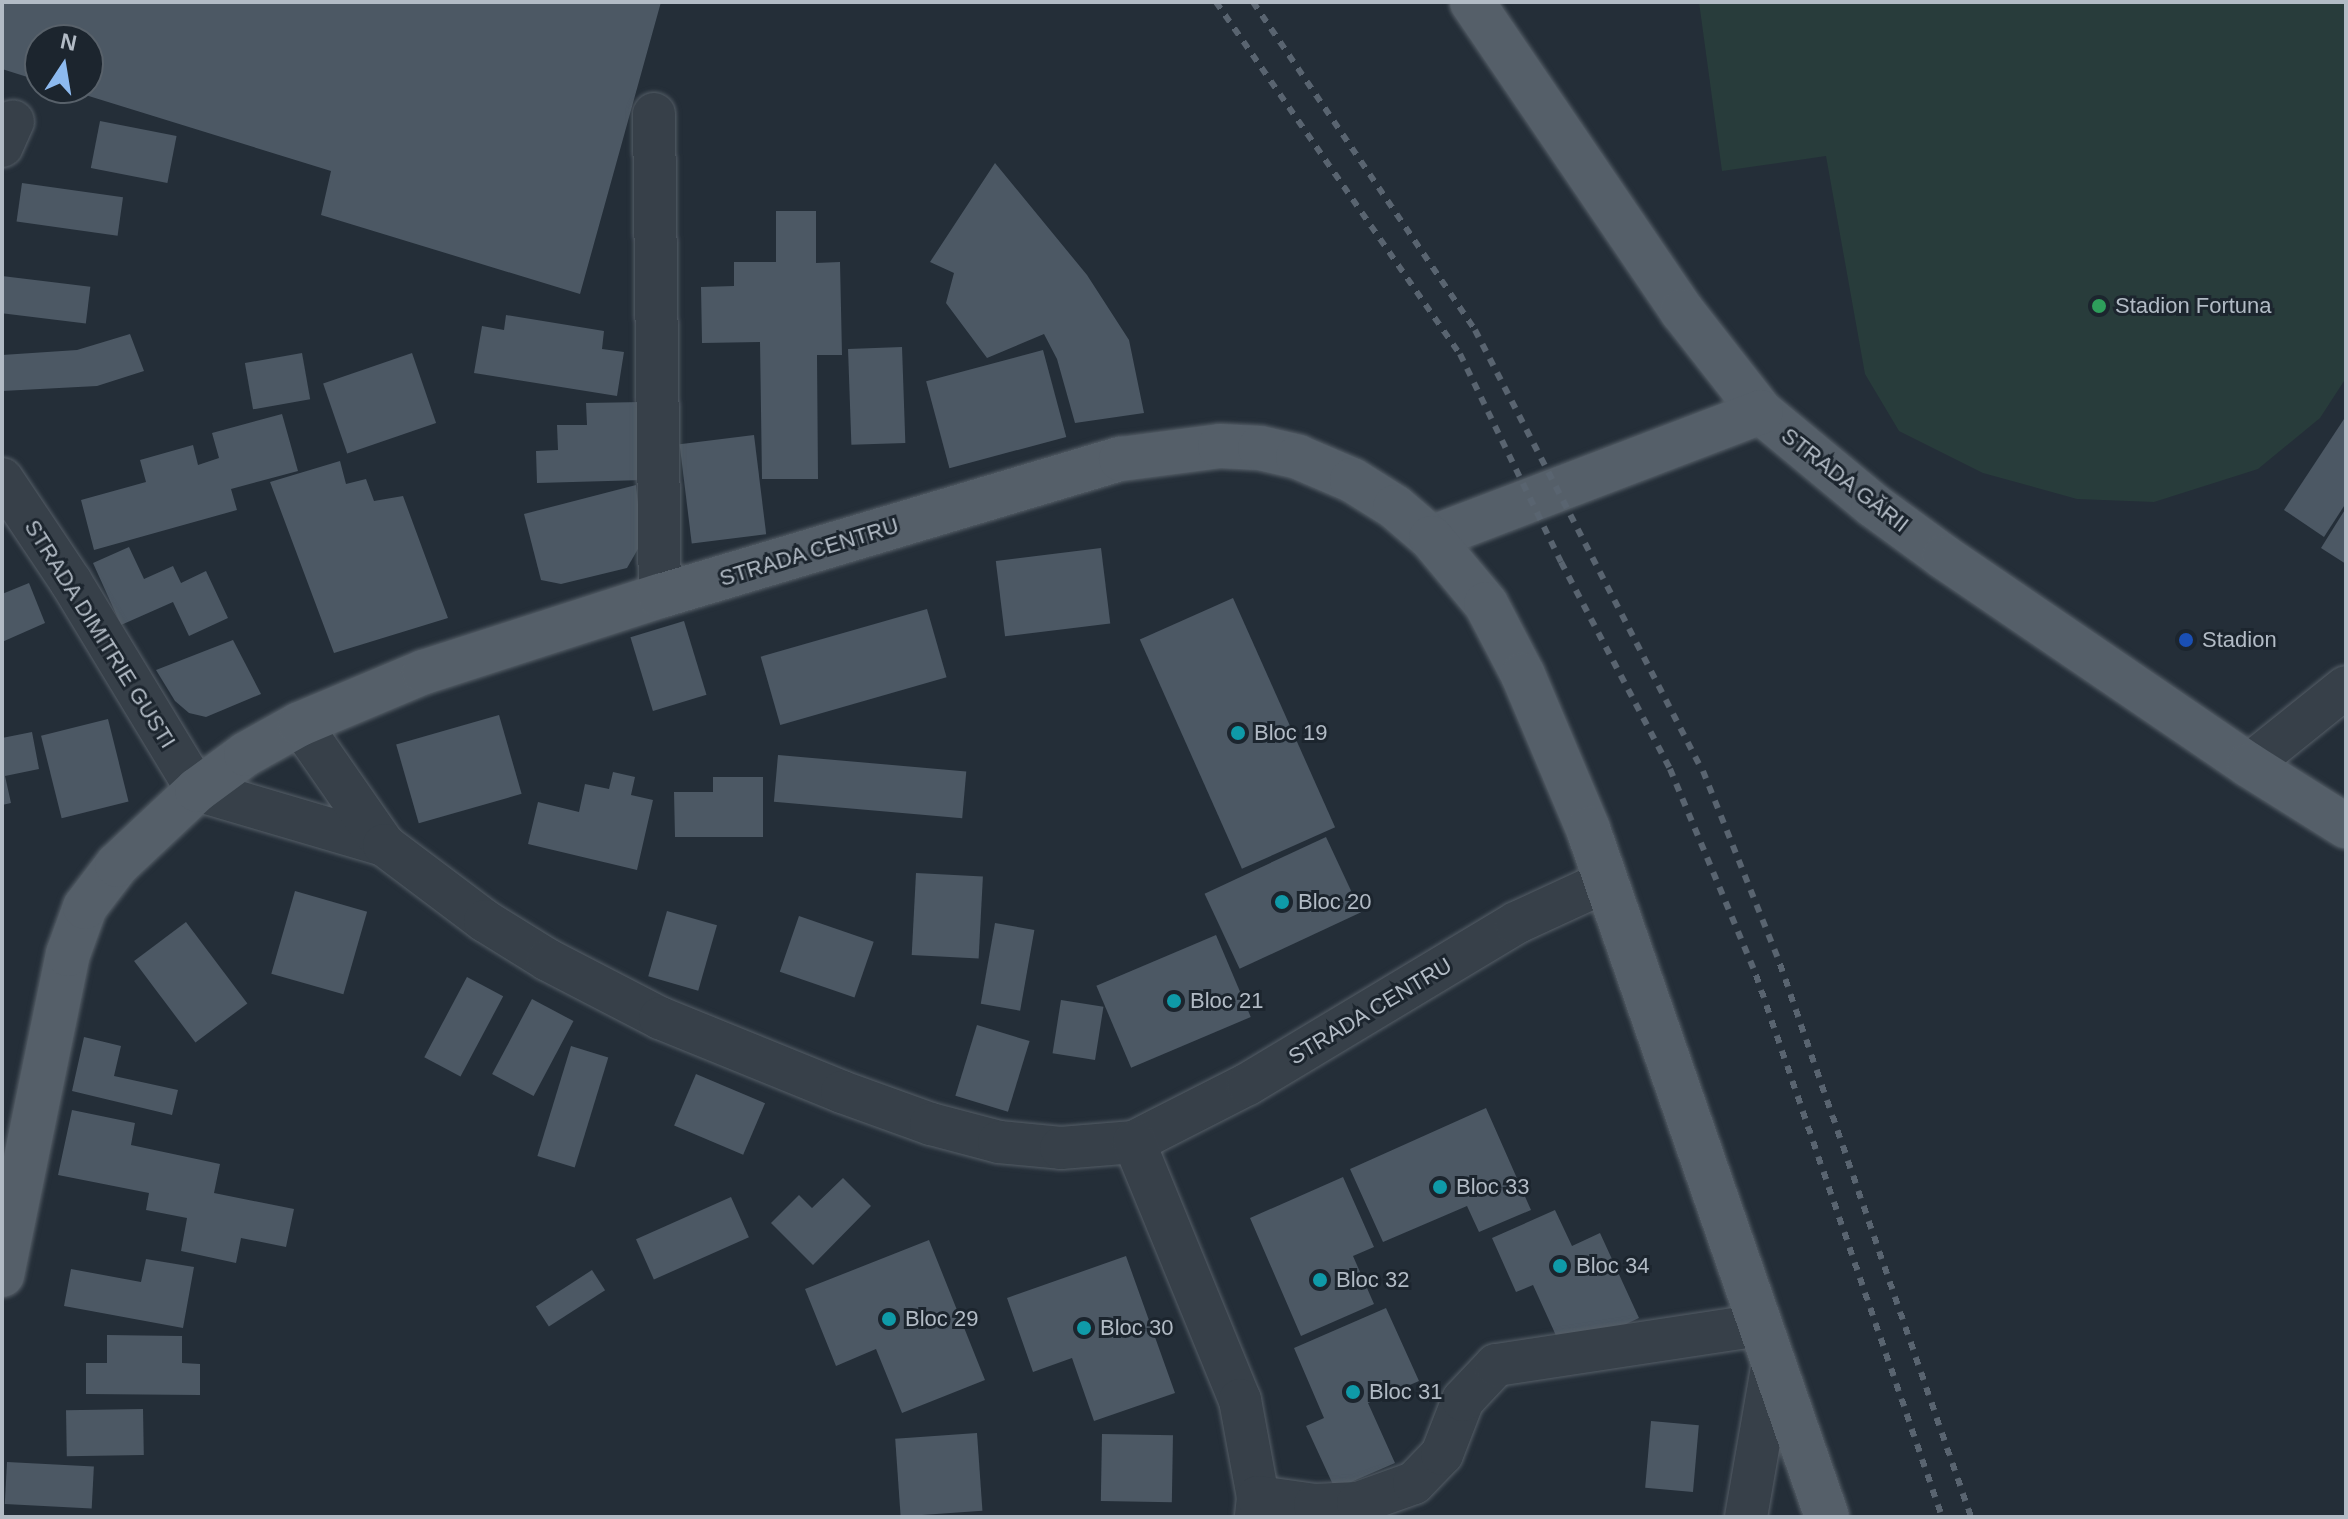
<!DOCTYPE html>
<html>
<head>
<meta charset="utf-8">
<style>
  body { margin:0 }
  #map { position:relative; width:2348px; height:1519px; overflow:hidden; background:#242e38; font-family:Helvetica,sans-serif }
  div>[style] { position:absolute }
  .green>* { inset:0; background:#283c3b }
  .building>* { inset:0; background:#4c5864; transform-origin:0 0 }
  .roads { filter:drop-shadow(0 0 2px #555e67) drop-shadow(0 0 2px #555e67) }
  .minor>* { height:42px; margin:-21px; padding:0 21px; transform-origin:21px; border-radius:21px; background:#374049 }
  .major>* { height:44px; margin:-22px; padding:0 22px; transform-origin:22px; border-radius:22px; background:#555f69 }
  .rail>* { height:6px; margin-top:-3px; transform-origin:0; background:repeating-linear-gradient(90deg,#596470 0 8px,transparent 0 16px) }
  .dots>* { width:22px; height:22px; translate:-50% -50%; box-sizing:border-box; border:4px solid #1c252e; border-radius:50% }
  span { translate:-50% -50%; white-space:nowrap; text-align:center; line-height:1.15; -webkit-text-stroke:6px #1c252e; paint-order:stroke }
  .poi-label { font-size:22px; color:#b2bbc5 }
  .left { translate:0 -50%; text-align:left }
  .street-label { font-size:22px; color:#b2bbc5 }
  .frame { position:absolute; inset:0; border:4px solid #b2bbc5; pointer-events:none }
  .north { position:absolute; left:24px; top:24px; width:80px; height:80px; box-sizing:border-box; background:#1c252e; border:2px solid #58616a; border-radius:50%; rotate:12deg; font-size:22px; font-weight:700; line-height:32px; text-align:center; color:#b2bbc5 }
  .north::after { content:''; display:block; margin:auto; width:28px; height:36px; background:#8dbaef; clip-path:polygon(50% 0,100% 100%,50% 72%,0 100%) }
</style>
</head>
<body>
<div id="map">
  <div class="green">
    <i style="clip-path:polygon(1699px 2px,2346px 2px,2346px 378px,2320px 418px,2258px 469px,2154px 502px,2077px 499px,1983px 473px,1899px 431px,1865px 374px,1826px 156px,1722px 171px)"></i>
  </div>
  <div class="building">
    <i style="clip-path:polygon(2px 2px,661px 2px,580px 294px,321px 215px,331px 171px,66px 89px,88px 88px,88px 40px,40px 40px,40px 81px,2px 69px)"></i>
    <i style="left:100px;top:121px;width:78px;height:48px;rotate:11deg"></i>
    <i style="clip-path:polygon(995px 163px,1087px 275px,1129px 340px,1144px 413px,1075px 423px,1057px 359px,1044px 334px,987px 358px,946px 303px,954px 273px,930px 262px)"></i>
    <i style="left:22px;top:183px;width:102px;height:39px;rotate:8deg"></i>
    <i style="clip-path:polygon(776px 211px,816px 211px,816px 263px,840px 262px,842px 355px,817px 355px,818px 479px,762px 479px,760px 342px,702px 343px,701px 287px,734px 286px,734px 262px,776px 262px)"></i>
    <i style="left:2px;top:276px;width:89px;height:37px;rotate:7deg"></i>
    <i style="clip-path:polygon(506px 315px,604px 331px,602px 349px,624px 352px,617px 396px,474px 373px,482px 326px,504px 330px)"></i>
    <i style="clip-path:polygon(130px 334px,144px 371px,97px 386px,2px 391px,2px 355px,77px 350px)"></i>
    <i style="left:902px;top:347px;width:96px;height:54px;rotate:88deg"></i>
    <i style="left:1043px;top:350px;width:90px;height:121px;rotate:75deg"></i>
    <i style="left:302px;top:353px;width:47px;height:58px;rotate:80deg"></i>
    <i style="left:412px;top:353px;width:74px;height:94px;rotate:71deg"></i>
    <i style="clip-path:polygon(642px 402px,644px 480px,537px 483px,536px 451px,558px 450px,557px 425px,587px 425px,586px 403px)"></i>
    <i style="clip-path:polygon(282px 414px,298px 471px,231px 489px,237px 510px,94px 550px,81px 500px,146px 482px,140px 460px,193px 445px,198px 465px,219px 458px,212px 433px)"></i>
    <i style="clip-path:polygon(2346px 416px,2346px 503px,2324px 537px,2284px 510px)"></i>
    <i style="left:754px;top:435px;width:100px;height:75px;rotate:83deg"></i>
    <i style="clip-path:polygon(340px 461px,346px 484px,366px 479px,374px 501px,403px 496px,448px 618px,334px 653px,270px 482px)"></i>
    <i style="clip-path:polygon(636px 485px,642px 542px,627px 568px,561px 584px,541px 580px,524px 514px)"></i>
    <i style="clip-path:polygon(2346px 508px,2346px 564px,2321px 548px)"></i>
    <i style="clip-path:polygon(129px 547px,144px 579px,173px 566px,181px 583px,206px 571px,228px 618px,189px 636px,173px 602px,121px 625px,93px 563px)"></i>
    <i style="left:1101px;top:548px;width:76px;height:106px;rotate:83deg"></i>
    <i style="clip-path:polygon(29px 583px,45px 623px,2px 642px,2px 594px)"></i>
    <i style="left:1233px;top:598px;width:251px;height:102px;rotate:66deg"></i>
    <i style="left:927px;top:609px;width:71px;height:173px;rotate:74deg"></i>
    <i style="left:684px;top:621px;width:77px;height:56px;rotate:73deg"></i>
    <i style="clip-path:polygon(233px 640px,261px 694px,206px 717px,189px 713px,175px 701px,156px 670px)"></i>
    <i style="left:499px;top:715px;width:82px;height:107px;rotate:74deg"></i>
    <i style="left:108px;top:719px;width:85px;height:69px;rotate:76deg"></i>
    <i style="clip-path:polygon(32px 732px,39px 769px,5px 776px,11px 803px,2px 805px,2px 738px)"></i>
    <i style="left:778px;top:755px;width:189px;height:47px;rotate:5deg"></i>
    <i style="clip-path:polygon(613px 772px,635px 777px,631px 795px,653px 800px,637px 870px,528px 844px,538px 802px,579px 812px,585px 784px,609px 789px)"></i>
    <i style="clip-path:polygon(713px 777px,763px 777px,763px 837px,675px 837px,674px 792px,713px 792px)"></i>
    <i style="left:1326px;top:837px;width:83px;height:134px;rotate:65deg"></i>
    <i style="left:916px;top:873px;width:67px;height:82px;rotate:3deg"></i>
    <i style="left:295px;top:891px;width:75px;height:86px;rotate:16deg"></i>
    <i style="left:667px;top:911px;width:52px;height:68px;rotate:16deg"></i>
    <i style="left:799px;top:916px;width:79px;height:59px;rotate:19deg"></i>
    <i style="left:186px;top:922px;width:102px;height:65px;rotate:53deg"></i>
    <i style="left:995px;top:923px;width:40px;height:82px;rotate:10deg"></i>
    <i style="left:1216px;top:935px;width:89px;height:130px;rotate:67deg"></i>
    <i style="left:467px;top:977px;width:41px;height:91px;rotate:28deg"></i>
    <i style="left:532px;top:999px;width:47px;height:85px;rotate:28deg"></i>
    <i style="left:1061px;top:1000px;width:43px;height:54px;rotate:9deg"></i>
    <i style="left:977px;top:1025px;width:55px;height:74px;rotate:17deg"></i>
    <i style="clip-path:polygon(84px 1037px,121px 1046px,114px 1076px,178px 1090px,172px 1115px,72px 1091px)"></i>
    <i style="left:571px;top:1046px;width:39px;height:115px;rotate:17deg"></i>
    <i style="left:696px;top:1074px;width:75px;height:56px;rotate:23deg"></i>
    <i style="clip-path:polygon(1486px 1108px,1531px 1210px,1479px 1232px,1467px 1206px,1383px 1242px,1350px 1169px)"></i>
    <i style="clip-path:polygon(72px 1110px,135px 1123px,131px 1145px,220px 1164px,214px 1193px,294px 1209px,286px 1247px,241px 1238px,236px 1263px,181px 1251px,187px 1218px,146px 1210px,149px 1193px,58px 1175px)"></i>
    <i style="clip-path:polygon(1343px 1177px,1374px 1247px,1353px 1256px,1374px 1304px,1301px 1336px,1250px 1218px)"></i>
    <i style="clip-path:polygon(843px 1178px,871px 1206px,813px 1265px,771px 1223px,799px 1195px,812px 1208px)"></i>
    <i style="left:731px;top:1197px;width:44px;height:104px;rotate:66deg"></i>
    <i style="clip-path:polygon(1555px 1210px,1572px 1246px,1600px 1233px,1639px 1318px,1564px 1353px,1533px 1285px,1516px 1292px,1492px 1238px)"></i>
    <i style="clip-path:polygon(929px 1240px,985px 1380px,902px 1413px,876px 1349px,836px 1366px,805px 1289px)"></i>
    <i style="clip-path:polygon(1126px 1256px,1175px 1393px,1094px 1421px,1072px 1358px,1033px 1372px,1007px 1298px)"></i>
    <i style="clip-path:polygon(146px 1259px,194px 1267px,183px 1328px,64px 1306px,71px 1269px,141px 1282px)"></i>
    <i style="left:592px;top:1270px;width:24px;height:67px;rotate:57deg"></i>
    <i style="clip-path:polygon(1386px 1308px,1419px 1381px,1368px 1403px,1395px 1463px,1335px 1489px,1306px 1426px,1324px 1418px,1294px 1348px)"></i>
    <i style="clip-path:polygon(107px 1335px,182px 1336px,182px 1363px,200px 1364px,200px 1395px,86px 1394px,86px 1363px,107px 1363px)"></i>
    <i style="left:143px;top:1409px;width:46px;height:77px;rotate:89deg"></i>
    <i style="left:1651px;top:1421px;width:48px;height:67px;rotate:5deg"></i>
    <i style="left:977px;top:1433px;width:78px;height:82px;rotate:86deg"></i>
    <i style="left:1102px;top:1434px;width:71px;height:67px;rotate:1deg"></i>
    <i style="left:7px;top:1462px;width:87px;height:42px;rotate:3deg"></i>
  </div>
  <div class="roads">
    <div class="minor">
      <i style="left:654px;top:114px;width:482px;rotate:89.3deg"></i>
      <i style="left:2px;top:146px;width:27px;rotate:-66deg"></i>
      <i style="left:2px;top:479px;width:124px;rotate:56.2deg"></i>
      <i style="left:71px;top:582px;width:243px;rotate:58.8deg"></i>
      <i style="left:197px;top:790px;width:195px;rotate:16.4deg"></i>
      <i style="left:300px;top:724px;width:147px;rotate:55.2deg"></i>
      <i style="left:384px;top:845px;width:126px;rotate:37deg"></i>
      <i style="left:485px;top:921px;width:74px;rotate:31.8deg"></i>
      <i style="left:548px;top:960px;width:126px;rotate:27.4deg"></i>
      <i style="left:660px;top:1018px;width:196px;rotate:22.1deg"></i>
      <i style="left:842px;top:1092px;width:95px;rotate:19.8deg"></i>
      <i style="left:931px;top:1124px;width:70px;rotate:14.8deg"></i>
      <i style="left:999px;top:1142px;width:62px;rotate:5.5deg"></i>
      <i style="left:1061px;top:1148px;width:73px;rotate:-4.7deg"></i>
      <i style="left:1134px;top:1142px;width:128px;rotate:-27deg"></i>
      <i style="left:1248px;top:1084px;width:313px;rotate:-31deg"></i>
      <i style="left:1516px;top:923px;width:100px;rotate:-24.8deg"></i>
      <i style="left:2249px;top:765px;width:124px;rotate:-38.8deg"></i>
      <i style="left:1134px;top:1142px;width:279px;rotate:67.7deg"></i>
      <i style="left:1240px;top:1400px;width:99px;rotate:79.5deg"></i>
      <i style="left:1258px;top:1497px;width:20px;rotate:96deg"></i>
      <i style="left:1258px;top:1497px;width:58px;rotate:8deg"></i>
      <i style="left:1315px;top:1505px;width:43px;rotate:-2.7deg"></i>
      <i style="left:1358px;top:1503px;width:59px;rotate:-19.7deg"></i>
      <i style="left:1414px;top:1483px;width:40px;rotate:-46deg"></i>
      <i style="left:1442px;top:1454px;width:58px;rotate:-68.7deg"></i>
      <i style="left:1463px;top:1400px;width:48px;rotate:-46.7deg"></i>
      <i style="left:1496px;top:1365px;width:266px;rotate:-8.6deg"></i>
      <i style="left:1746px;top:1517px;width:157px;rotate:-80.1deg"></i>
    </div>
    <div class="major">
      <i style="left:1472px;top:2px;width:374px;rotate:55.8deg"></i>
      <i style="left:1682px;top:311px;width:128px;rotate:52deg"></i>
      <i style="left:1761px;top:412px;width:146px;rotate:39.7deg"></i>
      <i style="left:1873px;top:505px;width:88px;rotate:36.2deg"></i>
      <i style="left:1944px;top:557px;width:369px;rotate:34.3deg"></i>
      <i style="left:2249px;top:765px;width:115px;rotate:32.2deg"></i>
      <i style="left:1431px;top:538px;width:353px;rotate:-20.9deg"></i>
      <i style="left:2px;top:1275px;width:328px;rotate:-78.4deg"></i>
      <i style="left:68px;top:954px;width:50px;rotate:-70.1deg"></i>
      <i style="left:85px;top:907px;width:53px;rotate:-52.7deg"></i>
      <i style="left:117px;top:865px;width:110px;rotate:-43.2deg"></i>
      <i style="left:197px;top:790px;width:61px;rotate:-36.3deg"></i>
      <i style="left:246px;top:754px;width:62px;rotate:-29.1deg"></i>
      <i style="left:300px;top:724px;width:134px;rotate:-22.8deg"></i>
      <i style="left:424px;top:672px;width:248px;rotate:-17.9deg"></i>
      <i style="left:660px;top:596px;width:481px;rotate:-16.6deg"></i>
      <i style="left:1121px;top:459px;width:100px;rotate:-7.5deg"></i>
      <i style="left:1220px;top:446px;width:40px;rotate:2.9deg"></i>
      <i style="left:1260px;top:448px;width:39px;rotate:13deg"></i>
      <i style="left:1298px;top:457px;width:59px;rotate:23.1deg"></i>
      <i style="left:1352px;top:480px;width:51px;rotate:32.1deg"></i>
      <i style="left:1395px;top:507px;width:48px;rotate:40.7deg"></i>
      <i style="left:1431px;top:538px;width:86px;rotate:50.2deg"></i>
      <i style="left:1486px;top:604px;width:80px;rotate:62.5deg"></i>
      <i style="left:1523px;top:675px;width:167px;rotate:67.1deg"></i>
      <i style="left:1588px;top:829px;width:728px;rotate:70.84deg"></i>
    </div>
  </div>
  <div class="rail">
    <i style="left:1216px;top:2px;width:428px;rotate:55.3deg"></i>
    <i style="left:1460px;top:354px;width:231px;rotate:64.1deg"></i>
    <i style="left:1561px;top:562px;width:234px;rotate:62.2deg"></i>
    <i style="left:1670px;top:769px;width:223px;rotate:67.3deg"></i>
    <i style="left:1756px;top:975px;width:573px;rotate:71.06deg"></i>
    <i style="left:1253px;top:2px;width:396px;rotate:55.9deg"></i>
    <i style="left:1475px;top:330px;width:496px;rotate:62.7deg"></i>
    <i style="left:1703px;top:771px;width:208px;rotate:68.2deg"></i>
    <i style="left:1780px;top:964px;width:585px;rotate:70.95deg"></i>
  </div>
  <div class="dots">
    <i style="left:2099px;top:306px;background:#2e9e5b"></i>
    <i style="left:2186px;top:640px;background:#1a4fb4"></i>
    <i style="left:1238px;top:733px;background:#0f9aa8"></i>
    <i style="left:1282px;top:902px;background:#0f9aa8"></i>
    <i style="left:1174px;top:1001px;background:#0f9aa8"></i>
    <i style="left:1440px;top:1187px;background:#0f9aa8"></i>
    <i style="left:1560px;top:1266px;background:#0f9aa8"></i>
    <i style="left:1320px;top:1280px;background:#0f9aa8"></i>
    <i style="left:889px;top:1319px;background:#0f9aa8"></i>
    <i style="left:1084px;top:1328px;background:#0f9aa8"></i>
    <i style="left:1353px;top:1392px;background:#0f9aa8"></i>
  </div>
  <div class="poi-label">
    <span class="left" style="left:2115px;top:306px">Stadion Fortuna</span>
    <span class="left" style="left:2202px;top:640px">Stadion</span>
    <span class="left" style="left:1254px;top:733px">Bloc 19</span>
    <span class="left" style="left:1298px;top:902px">Bloc 20</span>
    <span class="left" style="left:1190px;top:1001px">Bloc 21</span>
    <span class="left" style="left:1456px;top:1187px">Bloc 33</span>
    <span class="left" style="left:1576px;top:1266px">Bloc 34</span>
    <span class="left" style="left:1336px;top:1280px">Bloc 32</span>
    <span class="left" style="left:905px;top:1319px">Bloc 29</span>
    <span class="left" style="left:1100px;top:1328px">Bloc 30</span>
    <span class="left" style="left:1369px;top:1392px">Bloc 31</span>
  </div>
  <div class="street-label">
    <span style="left:1845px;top:480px;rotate:38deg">STRADA GĂRII</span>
    <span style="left:809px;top:552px;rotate:-17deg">STRADA CENTRU</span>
    <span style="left:100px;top:634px;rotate:58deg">STRADA DIMITRIE GUSTI</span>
    <span style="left:1370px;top:1011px;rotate:-31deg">STRADA CENTRU</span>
  </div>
  <div class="frame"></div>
  <div class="north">N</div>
</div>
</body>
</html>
